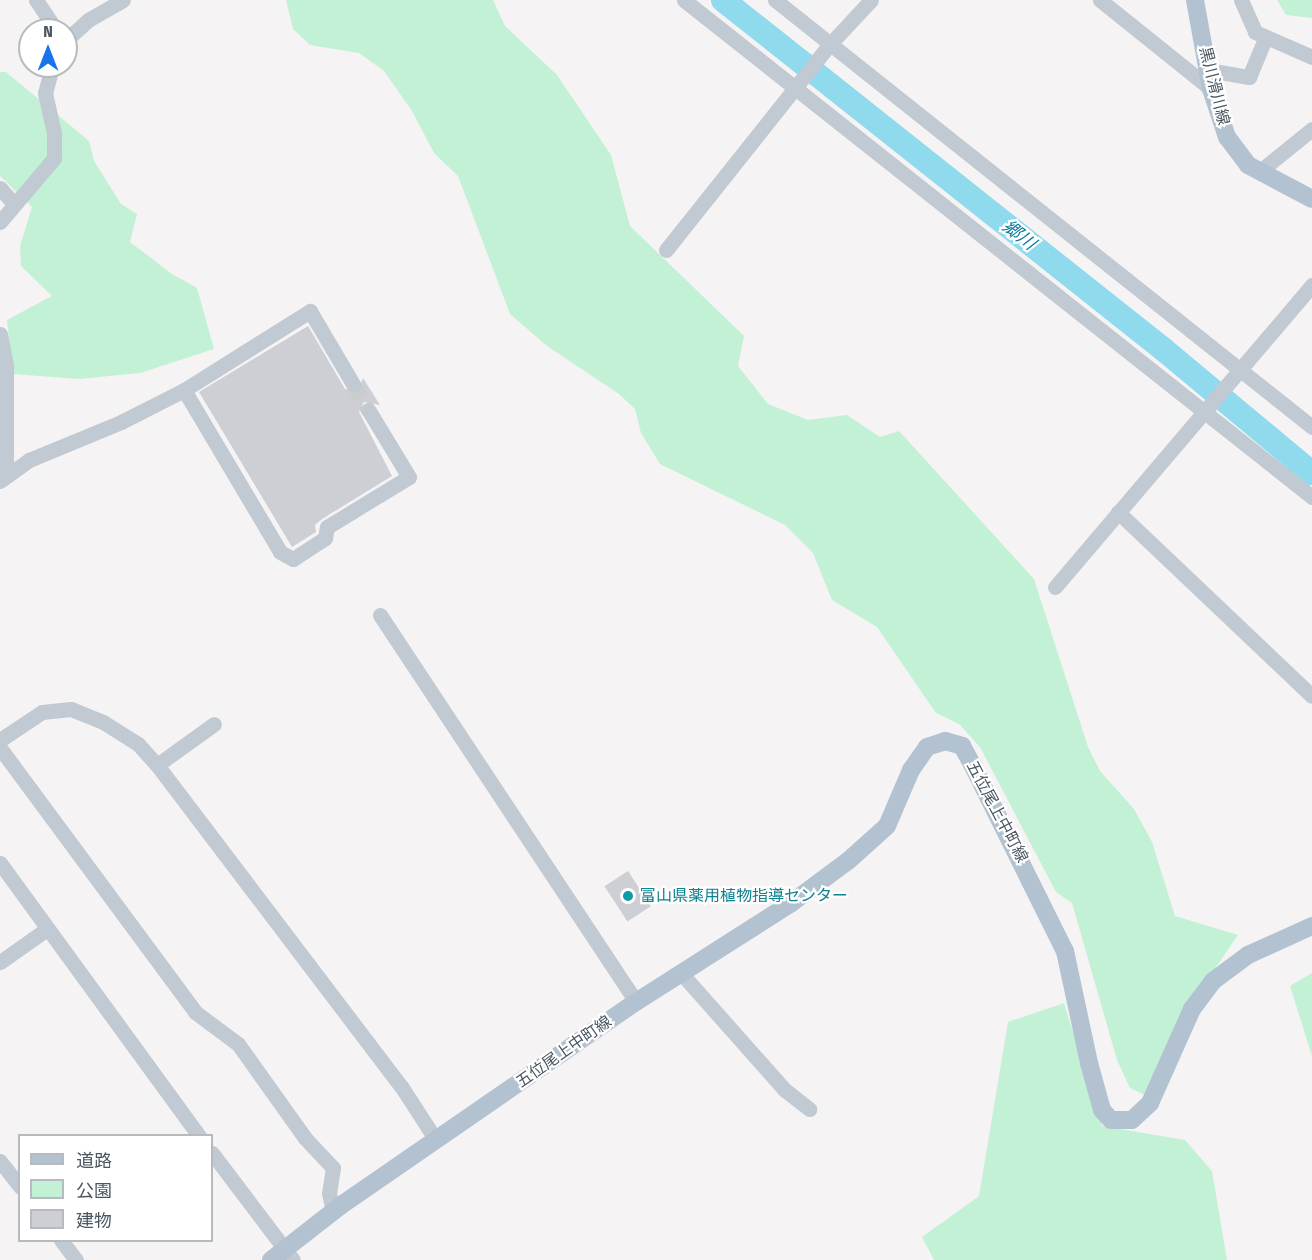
<!DOCTYPE html>
<html>
<head>
<meta charset="utf-8">
<style>
  body { margin:0 }
  #map { position:relative; width:1312px; height:1260px; overflow:hidden; background:#f5f3f3; font-family:"Fira Sans Condensed","Noto Sans JP",sans-serif }
  div>[style] { position:absolute }
  .green>* { inset:0; background:#c3f1d5 }
  .river>* { height:24px; margin:-12px; padding:0 12px; transform-origin:12px; border-radius:12px; background:#90daee }
  .building>* { inset:0; background:#cdcfd5; transform-origin:0 0 }
  .minor-tunnel>* { height:15px; margin-top:-7.5px; transform-origin:0; background:repeating-linear-gradient(90deg,#caccce 0 15px,transparent 0 23px) }
  .minor>* { height:15px; margin:-7.5px; padding:0 7.5px; transform-origin:7.5px; border-radius:7.5px; background:#c1cad2 }
  .major>* { height:18px; margin:-9px; padding:0 9px; transform-origin:9px; border-radius:9px; background:#b3c2d1 }
  .dots>* { width:16px; height:16px; translate:-50% -50%; box-sizing:border-box; border:3px solid #fff; border-radius:50% }
  span { translate:-50% -50%; white-space:nowrap; text-align:center; line-height:1.15; -webkit-text-stroke:4.5px #fff; paint-order:stroke }
  .street-label { font-size:16px; color:#4a5661 }
  .culture-label { font-size:16px; color:#0d838f }
  .left { translate:0 -50%; text-align:left }
  .water-label { font-size:18px; color:#0c7c9b; font-style:italic }
  .legend { position:absolute; left:18px; top:1134px; width:195px; height:108px; box-sizing:border-box; background:#fff; border:2px solid #b7bbc0; margin:0; padding:8px 10px; list-style:none; font-size:18px; color:#4a5661 }
  .legend li { display:flex; align-items:center; gap:12px; height:30px }
  .legend b { width:30px; border:2px solid #b7bbc0 }
  .north { position:absolute; left:18px; top:18px; width:60px; height:60px; box-sizing:border-box; background:#fff; border:2px solid #b7bbc0; border-radius:50%; rotate:0deg; font-size:16px; font-weight:700; line-height:24px; text-align:center; color:#4a5661 }
  .north::after { content:''; display:block; margin:auto; width:21px; height:27px; background:#1a73e8; clip-path:polygon(50% 0,100% 100%,50% 72%,0 100%) }
</style>
</head>
<body>
<div id="map">
  <div class="green">
    <i style="clip-path:polygon(286px 0,493px 0,505px 26px,557px 75px,611px 155px,630px 226px,744px 336px,738px 366px,768px 404px,808px 420px,847px 415px,880px 437px,899px 431px,1034px 579px,1088px 747px,1100px 771px,1134px 809px,1152px 842px,1175px 916px,1238px 935px,1192px 1002px,1147px 1096px,1130px 1088px,1117px 1060px,1072px 903px,1056px 892px,980px 747px,959px 724px,936px 713px,877px 627px,832px 600px,813px 553px,785px 525px,660px 464px,641px 433px,635px 409px,619px 394px,547px 346px,510px 314px,458px 176px,434px 153px,412px 111px,384px 71px,359px 53px,310px 45px,293px 29px)"></i>
    <i style="clip-path:polygon(1277px 0,1312px 0,1312px 18px,1286px 15px)"></i>
    <i style="clip-path:polygon(0 72px,6px 72px,89px 141px,94px 161px,121px 204px,137px 214px,130px 242px,172px 274px,197px 288px,214px 349px,140px 373px,79px 379px,13px 374px,7px 320px,52px 296px,21px 266px,20px 246px,32px 207px,0 176px)"></i>
    <i style="clip-path:polygon(1312px 973px,1312px 1056px,1290px 986px)"></i>
    <i style="clip-path:polygon(1064px 1003px,1102px 1126px,1185px 1140px,1212px 1171px,1227px 1260px,934px 1260px,922px 1237px,979px 1196px,1008px 1022px)"></i>
  </div>
  <div class="river">
    <i style="left:723px;top:0;width:562px;rotate:38.42deg"></i>
    <i style="left:1163px;top:349px;width:194px;rotate:39.8deg"></i>
  </div>
  <div class="building">
    <i style="clip-path:polygon(308px 326px,345px 389px,358px 392px,363px 378px,380px 405px,364px 402px,359px 412px,392px 476px,322px 519px,315px 525px,316px 532px,292px 547px,199px 392px)"></i>
    <i style="left:628px;top:871px;width:42px;height:28px;rotate:57deg"></i>
  </div>
  <div class="minor-tunnel">
    <i style="left:353px;top:384px;width:31px;rotate:59deg"></i>
  </div>
  <div class="minor">
    <i style="left:36px;top:0;width:36px;rotate:56deg"></i>
    <i style="left:684px;top:0;width:801px;rotate:38.36deg"></i>
    <i style="left:775px;top:0;width:686px;rotate:38.49deg"></i>
    <i style="left:1100px;top:0;width:142px;rotate:38.7deg"></i>
    <i style="left:1241px;top:0;width:35px;rotate:66deg"></i>
    <i style="left:1255px;top:32px;width:62px;rotate:23.7deg"></i>
    <i style="left:66px;top:40px;width:30px;rotate:-42deg"></i>
    <i style="left:88px;top:20px;width:40px;rotate:-29.7deg"></i>
    <i style="left:1208px;top:70px;width:42px;rotate:9.7deg"></i>
    <i style="left:1249px;top:77px;width:41px;rotate:-67.2deg"></i>
    <i style="left:1260px;top:171px;width:67px;rotate:-38.9deg"></i>
    <i style="left:0;top:188px;width:20px;rotate:49deg"></i>
    <i style="left:0;top:222px;width:84px;rotate:-49.8deg"></i>
    <i style="left:54px;top:158px;width:25px;rotate:-90deg"></i>
    <i style="left:54px;top:133px;width:41px;rotate:-102.7deg"></i>
    <i style="left:45px;top:93px;width:28px;rotate:-75deg"></i>
    <i style="left:666px;top:250px;width:263px;rotate:-51.5deg"></i>
    <i style="left:830px;top:44px;width:60px;rotate:-47deg"></i>
    <i style="left:0;top:334px;width:32px;rotate:79deg"></i>
    <i style="left:6px;top:365px;width:111px;rotate:90deg"></i>
    <i style="left:184px;top:390px;width:188px;rotate:59.3deg"></i>
    <i style="left:280px;top:552px;width:15px;rotate:28deg"></i>
    <i style="left:293px;top:559px;width:38px;rotate:-33deg"></i>
    <i style="left:325px;top:538px;width:11px;rotate:-80deg"></i>
    <i style="left:327px;top:527px;width:96px;rotate:-31.4deg"></i>
    <i style="left:409px;top:477px;width:77px;rotate:-121.2deg"></i>
    <i style="left:0;top:481px;width:36px;rotate:-36deg"></i>
    <i style="left:29px;top:460px;width:100px;rotate:-22.4deg"></i>
    <i style="left:121px;top:422px;width:71px;rotate:-26.9deg"></i>
    <i style="left:184px;top:390px;width:149px;rotate:-32.1deg"></i>
    <i style="left:310px;top:311px;width:85px;rotate:59.5deg"></i>
    <i style="left:1118px;top:512px;width:267px;rotate:43.5deg"></i>
    <i style="left:1055px;top:587px;width:397px;rotate:-49.6deg"></i>
    <i style="left:380px;top:615px;width:464px;rotate:56.5deg"></i>
    <i style="left:0;top:740px;width:50px;rotate:-33.7deg"></i>
    <i style="left:42px;top:712px;width:29px;rotate:-6deg"></i>
    <i style="left:71px;top:709px;width:35px;rotate:22deg"></i>
    <i style="left:103px;top:722px;width:41px;rotate:32.2deg"></i>
    <i style="left:138px;top:744px;width:28px;rotate:48deg"></i>
    <i style="left:157px;top:765px;width:70px;rotate:-35.7deg"></i>
    <i style="left:0;top:748px;width:328px;rotate:53.5deg"></i>
    <i style="left:195px;top:1012px;width:54px;rotate:36.7deg"></i>
    <i style="left:238px;top:1044px;width:115px;rotate:54.5deg"></i>
    <i style="left:305px;top:1138px;width:41px;rotate:47deg"></i>
    <i style="left:333px;top:1168px;width:25px;rotate:99deg"></i>
    <i style="left:329px;top:1193px;width:19px;rotate:78deg"></i>
    <i style="left:157px;top:765px;width:403px;rotate:52.8deg"></i>
    <i style="left:401px;top:1086px;width:64px;rotate:57.1deg"></i>
    <i style="left:0;top:863px;width:338px;rotate:53.9deg"></i>
    <i style="left:0;top:962px;width:57px;rotate:-35.1deg"></i>
    <i style="left:681px;top:973px;width:157px;rotate:48.4deg"></i>
    <i style="left:785px;top:1090px;width:31px;rotate:38deg"></i>
    <i style="left:212px;top:1153px;width:134px;rotate:52.9deg"></i>
    <i style="left:0;top:1161px;width:33px;rotate:52deg"></i>
    <i style="left:61px;top:1240px;width:25px;rotate:53deg"></i>
  </div>
  <div class="major">
    <i style="left:1195px;top:0;width:90px;rotate:79.8deg"></i>
    <i style="left:1211px;top:89px;width:51px;rotate:71.6deg"></i>
    <i style="left:1227px;top:137px;width:35px;rotate:53deg"></i>
    <i style="left:1248px;top:165px;width:72px;rotate:28deg"></i>
    <i style="left:271px;top:1260px;width:88px;rotate:-38deg"></i>
    <i style="left:340px;top:1206px;width:359px;rotate:-34.6deg"></i>
    <i style="left:636px;top:1002px;width:183px;rotate:-32.5deg"></i>
    <i style="left:790px;top:904px;width:72px;rotate:-36.6deg"></i>
    <i style="left:848px;top:861px;width:52px;rotate:-41.9deg"></i>
    <i style="left:887px;top:826px;width:61px;rotate:-66.8deg"></i>
    <i style="left:911px;top:770px;width:28px;rotate:-55deg"></i>
    <i style="left:927px;top:747px;width:19px;rotate:-18deg"></i>
    <i style="left:945px;top:741px;width:18px;rotate:16deg"></i>
    <i style="left:962px;top:746px;width:21px;rotate:61deg"></i>
    <i style="left:972px;top:764px;width:209px;rotate:63.6deg"></i>
    <i style="left:1065px;top:951px;width:115px;rotate:77.9deg"></i>
    <i style="left:1089px;top:1063px;width:49px;rotate:74.5deg"></i>
    <i style="left:1102px;top:1110px;width:13px;rotate:48deg"></i>
    <i style="left:1111px;top:1120px;width:21px"></i>
    <i style="left:1132px;top:1120px;width:25px;rotate:-43deg"></i>
    <i style="left:1150px;top:1103px;width:103px;rotate:-65.9deg"></i>
    <i style="left:1192px;top:1009px;width:35px;rotate:-53deg"></i>
    <i style="left:1213px;top:981px;width:44px;rotate:-36.6deg"></i>
    <i style="left:1248px;top:955px;width:70px;rotate:-24.4deg"></i>
  </div>
  <div class="dots">
    <i style="left:628px;top:896px;background:#0f9aa8"></i>
  </div>
  <div class="street-label">
    <span style="left:1214px;top:86px;rotate:76deg">黒川滑川線</span>
    <span style="left:997px;top:812px;rotate:62deg">五位尾上中町線</span>
    <span style="left:564px;top:1052px;rotate:-35deg">五位尾上中町線</span>
  </div>
  <div class="culture-label">
    <span class="left" style="left:640px;top:896px">富山県薬用植物指導センター</span>
  </div>
  <div class="water-label">
    <span style="left:1019px;top:235px;rotate:38deg">郷川</span>
  </div>
  <ul class="legend">
  <li><b style="height:8px;background:#b3c2d1"></b>道路</li>
  <li><b style="height:16px;background:#c3f1d5"></b>公園</li>
  <li><b style="height:16px;background:#cdcfd5"></b>建物</li>
  </ul>
  <div class="north">N</div>
</div>
</body>
</html>
